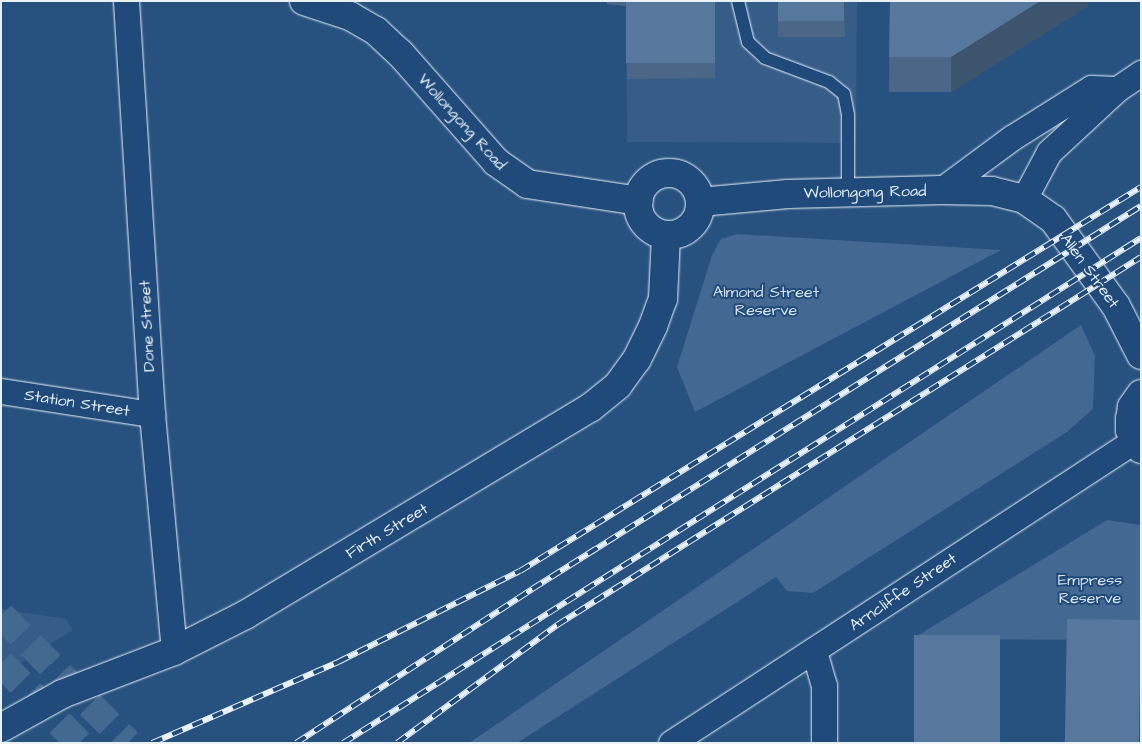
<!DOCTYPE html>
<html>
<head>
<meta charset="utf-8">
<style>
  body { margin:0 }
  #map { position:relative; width:1142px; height:744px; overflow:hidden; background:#27517f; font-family:"Architects Daughter",sans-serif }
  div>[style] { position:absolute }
  .built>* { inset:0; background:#355d88 }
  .green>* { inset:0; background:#436891 }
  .motorway-tunnel>* { height:28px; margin-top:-14px; transform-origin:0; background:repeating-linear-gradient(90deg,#446991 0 28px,transparent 0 42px) }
  .roads { filter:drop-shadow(0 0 1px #e8f1f8) drop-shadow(0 0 1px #e8f1f8) }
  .service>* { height:12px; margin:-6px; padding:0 6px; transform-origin:6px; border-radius:6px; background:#1f4a7a }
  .minor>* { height:25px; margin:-12.5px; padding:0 12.5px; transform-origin:12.5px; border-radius:12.5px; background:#1f4a7a }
  .tertiary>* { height:28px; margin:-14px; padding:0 14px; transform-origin:14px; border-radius:14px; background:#1f4a7a }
  .tertiary>.ring { margin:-14px; padding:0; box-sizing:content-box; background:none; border:28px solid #1f4a7a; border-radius:50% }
  .rail>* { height:5.5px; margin-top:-2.75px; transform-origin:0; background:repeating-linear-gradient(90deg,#1f4a7a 0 11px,#e8f1f8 0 22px); box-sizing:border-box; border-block:1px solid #e8f1f8 }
  .wall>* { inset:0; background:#4b6787; transform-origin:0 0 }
  .shaded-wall>* { inset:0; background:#3d546e }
  .building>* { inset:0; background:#57789d; transform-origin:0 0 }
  span { translate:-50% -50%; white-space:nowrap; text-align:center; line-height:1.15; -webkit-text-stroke:4px #1f4a7a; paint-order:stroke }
  .street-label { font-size:16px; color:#e8f1f8 }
  .park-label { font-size:16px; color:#d8e3ee }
  .frame { position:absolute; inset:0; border:2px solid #e8f1f8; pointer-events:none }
</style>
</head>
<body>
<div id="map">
  <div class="built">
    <i style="clip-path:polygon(607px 1px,857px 1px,856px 143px,627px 142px,626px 6px,607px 4px)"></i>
    <i style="clip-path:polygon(1px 609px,66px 619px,73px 630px,1px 675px)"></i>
  </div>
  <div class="green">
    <i style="clip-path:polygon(737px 234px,1001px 250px,695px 412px,677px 367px,712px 255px,721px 239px)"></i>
    <i style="clip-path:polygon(1081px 325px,1095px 356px,1093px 409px,1067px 432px,813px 593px,787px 591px,776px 577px,517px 743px,469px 743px)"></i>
    <i style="clip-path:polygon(1107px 520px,1141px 525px,1141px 640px,912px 639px)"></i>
  </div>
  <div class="motorway-tunnel">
    <i style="left:1px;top:615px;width:180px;rotate:45.2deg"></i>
    <i style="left:1px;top:663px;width:112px;rotate:45.7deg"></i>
  </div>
  <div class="roads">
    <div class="service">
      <i style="left:738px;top:1px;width:42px;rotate:76.3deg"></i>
      <i style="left:748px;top:42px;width:23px;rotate:43deg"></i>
      <i style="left:765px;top:58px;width:68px;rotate:20.6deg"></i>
      <i style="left:829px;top:82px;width:19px;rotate:39deg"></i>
      <i style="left:844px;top:94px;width:21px;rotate:79deg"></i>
      <i style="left:848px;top:115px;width:77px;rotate:90deg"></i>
    </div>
    <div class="minor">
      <i style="left:126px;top:1px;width:414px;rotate:86.4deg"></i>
      <i style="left:152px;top:414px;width:238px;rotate:84.7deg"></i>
      <i style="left:941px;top:190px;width:89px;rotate:-36.4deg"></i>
      <i style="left:1013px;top:137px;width:92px;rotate:-32.1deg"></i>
      <i style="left:1091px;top:88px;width:26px;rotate:2deg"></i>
      <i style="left:1024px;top:199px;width:53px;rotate:-62deg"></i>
      <i style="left:1049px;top:152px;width:93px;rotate:-42.8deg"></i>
      <i style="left:1117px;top:89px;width:29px;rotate:-34deg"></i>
      <i style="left:1px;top:391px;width:153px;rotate:8.7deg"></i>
      <i style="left:814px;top:651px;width:35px;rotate:74deg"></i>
      <i style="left:824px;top:685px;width:58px;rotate:90deg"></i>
      <i style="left:671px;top:743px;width:553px;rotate:-33.12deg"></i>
    </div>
    <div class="tertiary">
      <i style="left:304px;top:1px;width:48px;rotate:18.1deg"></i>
      <i style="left:350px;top:16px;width:30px;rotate:30deg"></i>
      <i style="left:376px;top:31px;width:33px;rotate:43deg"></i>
      <i style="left:400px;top:53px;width:145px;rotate:48.6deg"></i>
      <i style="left:496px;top:162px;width:38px;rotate:35deg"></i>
      <i style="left:527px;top:184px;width:113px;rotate:8.6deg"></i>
      <i class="ring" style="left:638px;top:173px;width:34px;height:34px"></i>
      <i style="left:700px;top:202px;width:88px;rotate:-5.2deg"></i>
      <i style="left:788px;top:194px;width:153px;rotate:-1.5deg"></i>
      <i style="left:941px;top:190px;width:51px;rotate:1.1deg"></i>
      <i style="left:992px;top:191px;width:33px;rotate:14deg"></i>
      <i style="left:1024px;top:199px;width:35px;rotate:35deg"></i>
      <i style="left:1053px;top:219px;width:107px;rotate:54.1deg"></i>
      <i style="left:1116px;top:306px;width:55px;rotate:63deg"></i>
      <i style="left:1141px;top:394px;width:16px;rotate:125deg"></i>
      <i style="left:1132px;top:407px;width:12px;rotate:99deg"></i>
      <i style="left:1130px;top:419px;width:11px;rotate:90deg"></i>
      <i style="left:1130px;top:430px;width:22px;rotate:60deg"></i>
      <i style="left:1px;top:728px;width:70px;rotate:-29.1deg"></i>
      <i style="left:62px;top:694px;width:120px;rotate:-21deg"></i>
      <i style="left:174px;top:651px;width:80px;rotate:-26.9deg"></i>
      <i style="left:245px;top:615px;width:402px;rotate:-31deg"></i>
      <i style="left:590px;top:408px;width:36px;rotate:-39deg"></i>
      <i style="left:618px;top:385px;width:32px;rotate:-54deg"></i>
      <i style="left:637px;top:359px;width:37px;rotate:-64deg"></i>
      <i style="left:653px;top:326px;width:29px;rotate:-70deg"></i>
      <i style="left:663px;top:299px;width:64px;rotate:-87.3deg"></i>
    </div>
  </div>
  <div class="rail">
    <i style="left:152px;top:743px;width:203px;rotate:-23.5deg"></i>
    <i style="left:338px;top:662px;width:203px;rotate:-26.6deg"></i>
    <i style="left:520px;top:571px;width:730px;rotate:-31.73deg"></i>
    <i style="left:296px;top:743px;width:282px;rotate:-33.1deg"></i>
    <i style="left:532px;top:589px;width:719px;rotate:-32.17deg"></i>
    <i style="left:343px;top:743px;width:944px;rotate:-32.33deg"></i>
    <i style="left:397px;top:743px;width:199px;rotate:-36.4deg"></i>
    <i style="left:557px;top:625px;width:690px;rotate:-32.22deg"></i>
  </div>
  <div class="wall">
    <i style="clip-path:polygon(607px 1px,715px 1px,715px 78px,627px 79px,626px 6px,607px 4px)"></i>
    <i style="left:778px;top:1px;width:67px;height:36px"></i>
    <i style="clip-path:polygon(890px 1px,1088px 1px,1088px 6px,951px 92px,889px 92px)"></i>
  </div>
  <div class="shaded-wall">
    <i style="clip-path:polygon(844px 1px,845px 1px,844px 39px)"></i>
    <i style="clip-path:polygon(1040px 1px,1088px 1px,1088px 6px,951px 92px,951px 57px)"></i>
  </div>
  <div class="building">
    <i style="left:626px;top:1px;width:89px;height:62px"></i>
    <i style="left:778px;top:1px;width:66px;height:20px"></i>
    <i style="clip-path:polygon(890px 1px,1040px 1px,951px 57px,889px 57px)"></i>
    <i style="left:1067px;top:619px;width:74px;height:124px;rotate:1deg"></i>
    <i style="left:914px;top:635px;width:86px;height:108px"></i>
  </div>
  <div class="street-label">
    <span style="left:462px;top:122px;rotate:48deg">Wollongong Road</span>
    <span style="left:865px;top:192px;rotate:-1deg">Wollongong Road</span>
    <span style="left:1090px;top:271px;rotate:54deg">Allen Street</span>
    <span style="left:147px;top:326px;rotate:-93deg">Done Street</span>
    <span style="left:77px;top:403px;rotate:9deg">Station Street</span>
    <span style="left:387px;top:531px;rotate:-31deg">Firth Street</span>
    <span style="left:903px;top:592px;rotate:-34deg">Arncliffe Street</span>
  </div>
  <div class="park-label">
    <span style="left:766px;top:301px">Almond Street<br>Reserve</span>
    <span style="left:1090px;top:589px">Empress<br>Reserve</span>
  </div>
  <div class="frame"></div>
</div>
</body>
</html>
